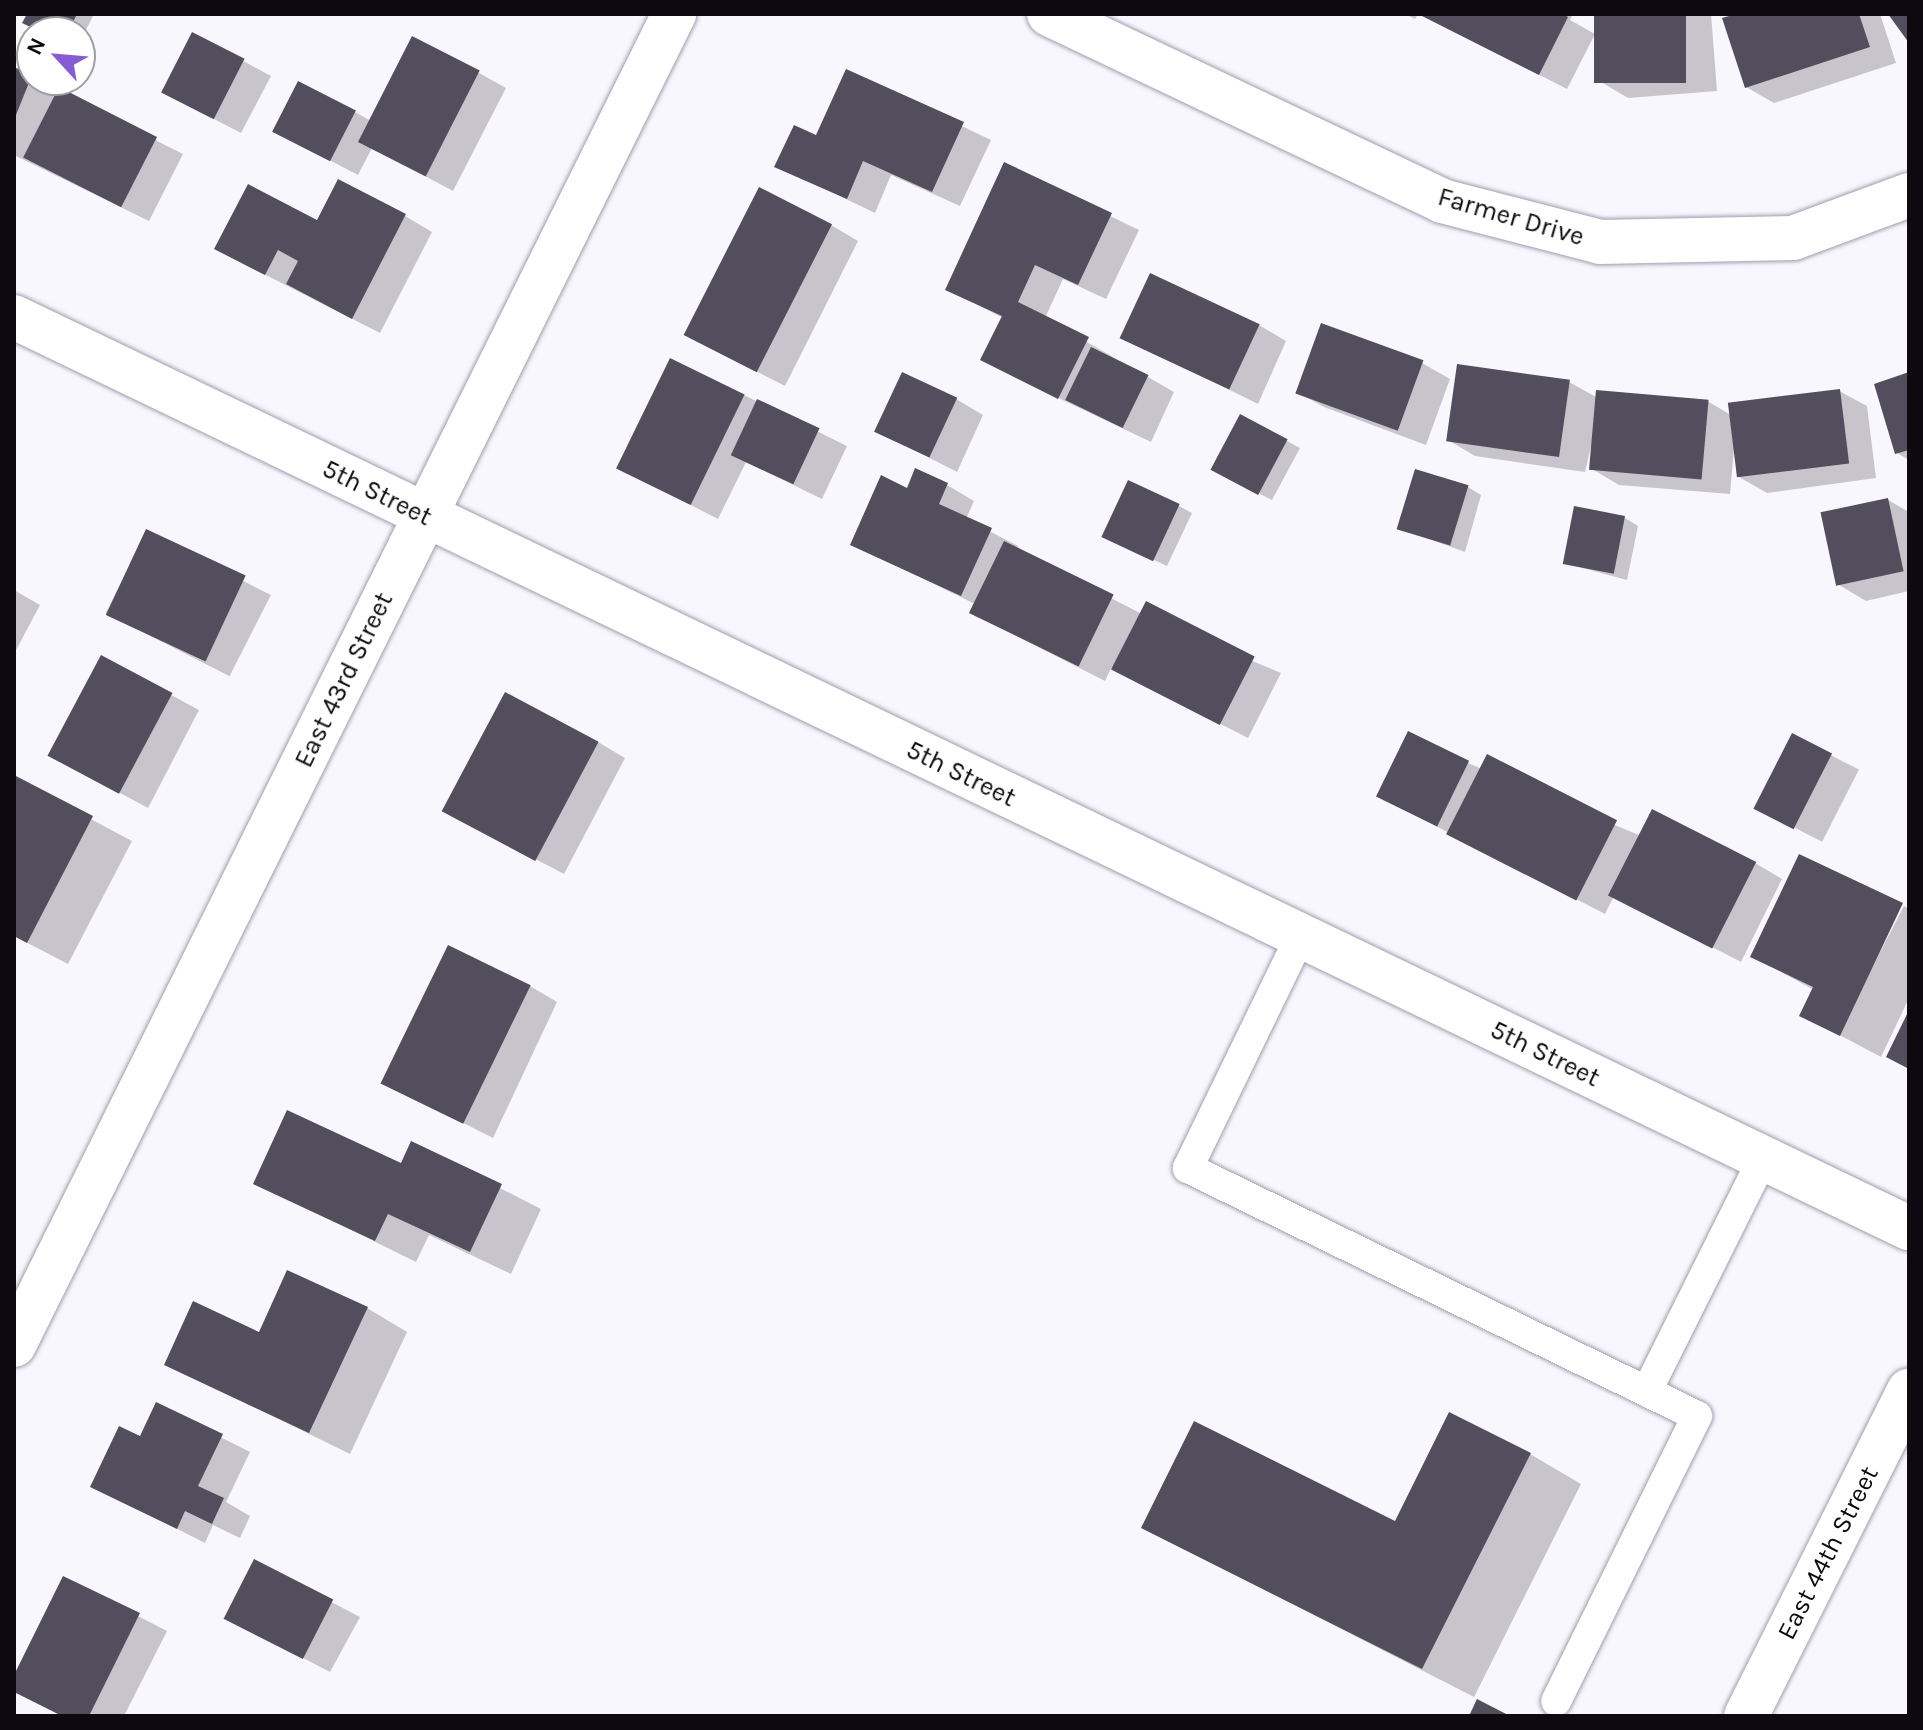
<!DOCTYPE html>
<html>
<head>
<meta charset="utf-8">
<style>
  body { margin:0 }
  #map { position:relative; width:1923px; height:1730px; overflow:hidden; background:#f9f7fe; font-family:Karla,sans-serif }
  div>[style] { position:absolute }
  .shadow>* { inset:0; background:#0003; transform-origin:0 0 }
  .building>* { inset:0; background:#524e5d; transform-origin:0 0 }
  .roads { filter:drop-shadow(0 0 2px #a19dae) drop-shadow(0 0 2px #a19dae) }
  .service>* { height:30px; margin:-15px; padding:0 15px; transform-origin:15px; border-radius:15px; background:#fff }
  .minor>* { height:44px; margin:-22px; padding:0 22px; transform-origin:22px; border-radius:22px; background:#fff }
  span { translate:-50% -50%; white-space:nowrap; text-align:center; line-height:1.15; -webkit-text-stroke:8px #fff; paint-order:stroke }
  .street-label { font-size:26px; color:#0c0a10 }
  .frame { position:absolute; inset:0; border:16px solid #0c0a10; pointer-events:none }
  .north { position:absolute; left:16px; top:16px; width:80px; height:80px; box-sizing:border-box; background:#fff; border:2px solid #9e9d9f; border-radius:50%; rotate:296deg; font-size:22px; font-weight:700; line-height:32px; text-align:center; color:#0c0a10 }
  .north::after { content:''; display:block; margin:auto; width:28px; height:36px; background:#885bd4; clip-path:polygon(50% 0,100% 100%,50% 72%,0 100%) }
</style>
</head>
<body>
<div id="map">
  <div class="shadow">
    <i style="clip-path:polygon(29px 14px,94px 14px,80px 42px,80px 32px,43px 32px)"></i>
    <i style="clip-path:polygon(1405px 14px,1418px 14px,1415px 19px)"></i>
    <i style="clip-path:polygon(1420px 14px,1573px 14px,1570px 20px,1595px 34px,1567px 89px)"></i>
    <i style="clip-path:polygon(1596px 14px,1711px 14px,1717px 91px,1628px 98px,1601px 82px)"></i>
    <i style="clip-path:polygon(1742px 14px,1880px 14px,1896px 63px,1774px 103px,1746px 87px)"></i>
    <i style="clip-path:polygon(193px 34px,271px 76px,241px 133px,191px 107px)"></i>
    <i style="clip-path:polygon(14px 69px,183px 154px,149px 221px,14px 155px)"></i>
    <i style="clip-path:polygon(847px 71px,991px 140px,960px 206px,891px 175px,875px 213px,777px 166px,817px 138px)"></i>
    <i style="clip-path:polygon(479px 73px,506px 88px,453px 191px,372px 148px,358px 175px,275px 132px,355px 112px,371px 121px)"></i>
    <i style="clip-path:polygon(1005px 165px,1139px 230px,1106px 299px,1063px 279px,1045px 318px,1174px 392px,1151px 442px,1010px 375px,1003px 318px,947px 289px)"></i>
    <i style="clip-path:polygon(405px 216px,432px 232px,380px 333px,244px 264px,318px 222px)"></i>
    <i style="clip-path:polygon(831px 225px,858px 241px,785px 386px,716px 351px)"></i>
    <i style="clip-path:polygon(1259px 325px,1286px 341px,1258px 404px,1122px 337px)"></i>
    <i style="clip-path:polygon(1322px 326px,1422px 363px,1450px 379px,1426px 445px,1324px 407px,1297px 392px)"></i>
    <i style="clip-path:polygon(1909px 375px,1909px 460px,1897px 453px)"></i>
    <i style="clip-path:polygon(1569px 382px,1598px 398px,1709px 402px,1731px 415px,1839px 391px,1867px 406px,1876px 478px,1767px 493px,1739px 477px,1734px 449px,1730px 494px,1619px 485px,1592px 469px,1595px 429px,1585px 472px,1475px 456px,1448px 440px)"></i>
    <i style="clip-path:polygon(744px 395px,847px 446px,822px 499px,746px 462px,718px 519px,618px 468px)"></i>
    <i style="clip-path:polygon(956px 399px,983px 415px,957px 472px,877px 431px)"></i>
    <i style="clip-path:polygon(1287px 441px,1300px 448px,1272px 500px,1226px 477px)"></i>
    <i style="clip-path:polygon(947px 485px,974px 501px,966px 519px,1018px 546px,1017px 550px,1142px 614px,1281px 673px,1248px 738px,1111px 668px,1105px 681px,999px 627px,975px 604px,852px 544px,908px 490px)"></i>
    <i style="clip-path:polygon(1468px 487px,1481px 495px,1465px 552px,1399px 528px)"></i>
    <i style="clip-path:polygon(1888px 500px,1909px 512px,1909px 591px,1866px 601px,1839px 585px)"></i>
    <i style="clip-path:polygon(1179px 506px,1192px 513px,1167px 566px,1117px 543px)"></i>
    <i style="clip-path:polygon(1625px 518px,1638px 526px,1627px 580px,1564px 563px)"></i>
    <i style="left:147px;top:532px;width:139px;height:91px;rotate:27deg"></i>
    <i style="clip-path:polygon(14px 590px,40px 605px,14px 654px)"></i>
    <i style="clip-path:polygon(102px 658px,199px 710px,148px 808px,79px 771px)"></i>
    <i style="left:1793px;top:736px;width:74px;height:81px;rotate:27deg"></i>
    <i style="clip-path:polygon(598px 742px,625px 758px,564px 874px,472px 826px)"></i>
    <i style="clip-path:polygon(1468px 763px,1641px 836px,1755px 863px,1782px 879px,1741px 962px,1614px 896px,1605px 914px,1378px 796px)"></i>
    <i style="clip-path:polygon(14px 778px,132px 841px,68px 964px,14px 936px)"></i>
    <i style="clip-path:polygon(1800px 857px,1849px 1012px,1904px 906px,1909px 909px,1909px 998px,1881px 1057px,1802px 1015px,1814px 990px,1752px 956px)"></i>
    <i style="clip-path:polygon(530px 986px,557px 1002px,493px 1138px,384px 1083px)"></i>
    <i style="clip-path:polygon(412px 1143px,541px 1209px,511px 1274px,429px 1235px,416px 1262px,256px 1183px,402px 1166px)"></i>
    <i style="clip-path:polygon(367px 1308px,407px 1332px,350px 1454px,166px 1364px)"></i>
    <i style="clip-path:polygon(157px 1405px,250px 1452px,226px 1502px,250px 1516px,240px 1538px,213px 1525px,205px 1543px,92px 1486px,141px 1439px)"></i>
    <i style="clip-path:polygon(1530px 1454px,1581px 1484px,1474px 1697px,1144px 1528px,1395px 1524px)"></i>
    <i style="clip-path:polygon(255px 1562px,360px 1617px,330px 1672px,253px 1632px)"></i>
    <i style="clip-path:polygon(64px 1578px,167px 1631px,124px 1716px,62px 1716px,14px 1690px,14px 1679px)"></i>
  </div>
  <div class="building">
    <i style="clip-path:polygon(27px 14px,77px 14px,68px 32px,41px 32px,22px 23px)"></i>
    <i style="clip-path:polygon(1418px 14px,1563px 14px,1568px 17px,1539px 75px)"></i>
    <i style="left:1594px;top:14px;width:92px;height:69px"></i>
    <i style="clip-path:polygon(1736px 14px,1859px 14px,1870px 47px,1745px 88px,1722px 18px)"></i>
    <i style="clip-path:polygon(1888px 14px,1909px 14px,1909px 43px)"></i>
    <i style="left:192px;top:32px;width:59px;height:68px;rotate:27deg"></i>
    <i style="left:412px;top:36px;width:76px;height:119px;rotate:27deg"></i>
    <i style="clip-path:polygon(14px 67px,32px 75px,14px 120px)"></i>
    <i style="clip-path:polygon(846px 69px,964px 122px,932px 192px,863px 161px,847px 199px,774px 167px,794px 125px,816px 135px)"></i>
    <i style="left:298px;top:81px;width:65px;height:57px;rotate:27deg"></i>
    <i style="left:59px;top:87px;width:110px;height:79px;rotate:27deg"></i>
    <i style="clip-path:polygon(1004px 162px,1112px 213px,1078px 285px,1035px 265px,1018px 302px,1089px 337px,1058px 399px,980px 360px,1002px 316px,945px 290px)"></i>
    <i style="clip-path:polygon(338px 179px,406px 214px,352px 319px,286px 284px,298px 261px,278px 250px,265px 275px,214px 249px,248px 184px,317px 220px)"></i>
    <i style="left:759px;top:187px;width:82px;height:166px;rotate:27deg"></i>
    <i style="left:1150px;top:273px;width:121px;height:72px;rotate:25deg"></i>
    <i style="left:1321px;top:323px;width:109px;height:75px;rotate:20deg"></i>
    <i style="left:1091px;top:347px;width:64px;height:59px;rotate:26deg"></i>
    <i style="left:670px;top:358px;width:83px;height:123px;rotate:26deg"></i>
    <i style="left:1457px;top:364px;width:114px;height:78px;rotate:8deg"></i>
    <i style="left:902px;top:372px;width:61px;height:66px;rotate:25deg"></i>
    <i style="clip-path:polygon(1909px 372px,1909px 450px,1895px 454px,1874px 384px)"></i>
    <i style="left:1840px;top:389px;width:75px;height:113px;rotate:83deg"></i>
    <i style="left:1596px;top:390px;width:113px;height:80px;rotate:5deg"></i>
    <i style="left:757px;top:399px;width:69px;height:62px;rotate:25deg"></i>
    <i style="left:1240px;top:414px;width:54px;height:63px;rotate:28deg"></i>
    <i style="clip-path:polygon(915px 468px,948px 483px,939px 504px,992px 528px,961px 596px,850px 545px,881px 475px,907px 488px)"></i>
    <i style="left:1415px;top:469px;width:56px;height:63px;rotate:17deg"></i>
    <i style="left:1128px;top:480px;width:57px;height:63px;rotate:25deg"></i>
    <i style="left:1888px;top:498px;width:75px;height:69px;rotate:78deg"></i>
    <i style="left:1574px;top:506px;width:52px;height:59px;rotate:11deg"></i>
    <i style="left:146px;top:529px;width:110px;height:95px;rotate:25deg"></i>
    <i style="left:1004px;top:541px;width:122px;height:80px;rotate:26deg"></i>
    <i style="left:1146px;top:601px;width:122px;height:77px;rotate:27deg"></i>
    <i style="left:101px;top:655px;width:81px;height:114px;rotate:28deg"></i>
    <i style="left:505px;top:692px;width:106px;height:135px;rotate:28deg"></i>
    <i style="left:1408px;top:731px;width:68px;height:73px;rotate:26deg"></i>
    <i style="left:1792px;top:733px;width:45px;height:85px;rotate:27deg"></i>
    <i style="left:1487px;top:754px;width:146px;height:90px;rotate:27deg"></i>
    <i style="clip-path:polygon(14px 775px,93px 816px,27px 943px,14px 936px)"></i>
    <i style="left:1652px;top:809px;width:117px;height:97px;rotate:27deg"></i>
    <i style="clip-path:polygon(1799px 854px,1903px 903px,1840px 1036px,1799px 1016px,1813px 987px,1750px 957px)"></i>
    <i style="left:448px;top:945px;width:92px;height:154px;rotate:26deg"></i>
    <i style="clip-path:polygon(1909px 1010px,1909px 1069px,1886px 1057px)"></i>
    <i style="clip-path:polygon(287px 1110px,401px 1163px,411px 1141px,502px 1184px,470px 1252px,388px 1214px,375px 1241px,253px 1184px)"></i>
    <i style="clip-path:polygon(287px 1270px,368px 1307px,309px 1433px,164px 1365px,193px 1301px,259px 1332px)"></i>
    <i style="clip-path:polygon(156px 1402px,223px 1434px,198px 1486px,224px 1498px,212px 1524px,185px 1511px,177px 1529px,90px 1487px,119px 1426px,140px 1436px)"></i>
    <i style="clip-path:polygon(1449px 1412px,1531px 1453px,1422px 1669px,1141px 1528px,1194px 1421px,1395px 1521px)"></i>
    <i style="left:254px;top:1559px;width:89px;height:67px;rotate:27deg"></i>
    <i style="clip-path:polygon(63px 1576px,140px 1613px,89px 1716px,62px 1716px,14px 1692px,14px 1675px)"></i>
    <i style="clip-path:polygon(1477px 1699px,1510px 1716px,1469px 1716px)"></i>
  </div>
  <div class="roads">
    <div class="service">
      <i style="left:1300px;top:937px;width:257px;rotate:115.9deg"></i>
      <i style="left:1188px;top:1168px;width:566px;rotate:25.98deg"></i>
      <i style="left:1697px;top:1416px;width:318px;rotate:116.3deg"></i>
      <i style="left:1647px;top:1391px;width:260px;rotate:-63.5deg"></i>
    </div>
    <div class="minor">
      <i style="left:1049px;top:14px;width:435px;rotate:25.4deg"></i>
      <i style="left:1442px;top:201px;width:163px;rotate:14.5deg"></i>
      <i style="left:1600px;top:242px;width:193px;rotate:-1.2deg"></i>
      <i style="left:1793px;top:238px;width:124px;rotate:-20.3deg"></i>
      <i style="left:14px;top:317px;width:2103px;rotate:25.68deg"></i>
      <i style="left:14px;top:1345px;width:1486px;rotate:-63.62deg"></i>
      <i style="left:1746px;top:1716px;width:364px;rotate:-63.4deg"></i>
    </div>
  </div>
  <div class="street-label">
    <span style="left:1511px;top:217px;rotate:16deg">Farmer Drive</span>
    <span style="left:377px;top:493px;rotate:26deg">5th Street</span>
    <span style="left:344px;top:680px;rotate:-64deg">East 43rd Street</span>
    <span style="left:961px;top:774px;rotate:26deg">5th Street</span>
    <span style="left:1545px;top:1054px;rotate:26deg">5th Street</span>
    <span style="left:1828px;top:1553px;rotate:-63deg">East 44th Street</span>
  </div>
  <div class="frame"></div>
  <div class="north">N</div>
</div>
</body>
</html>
